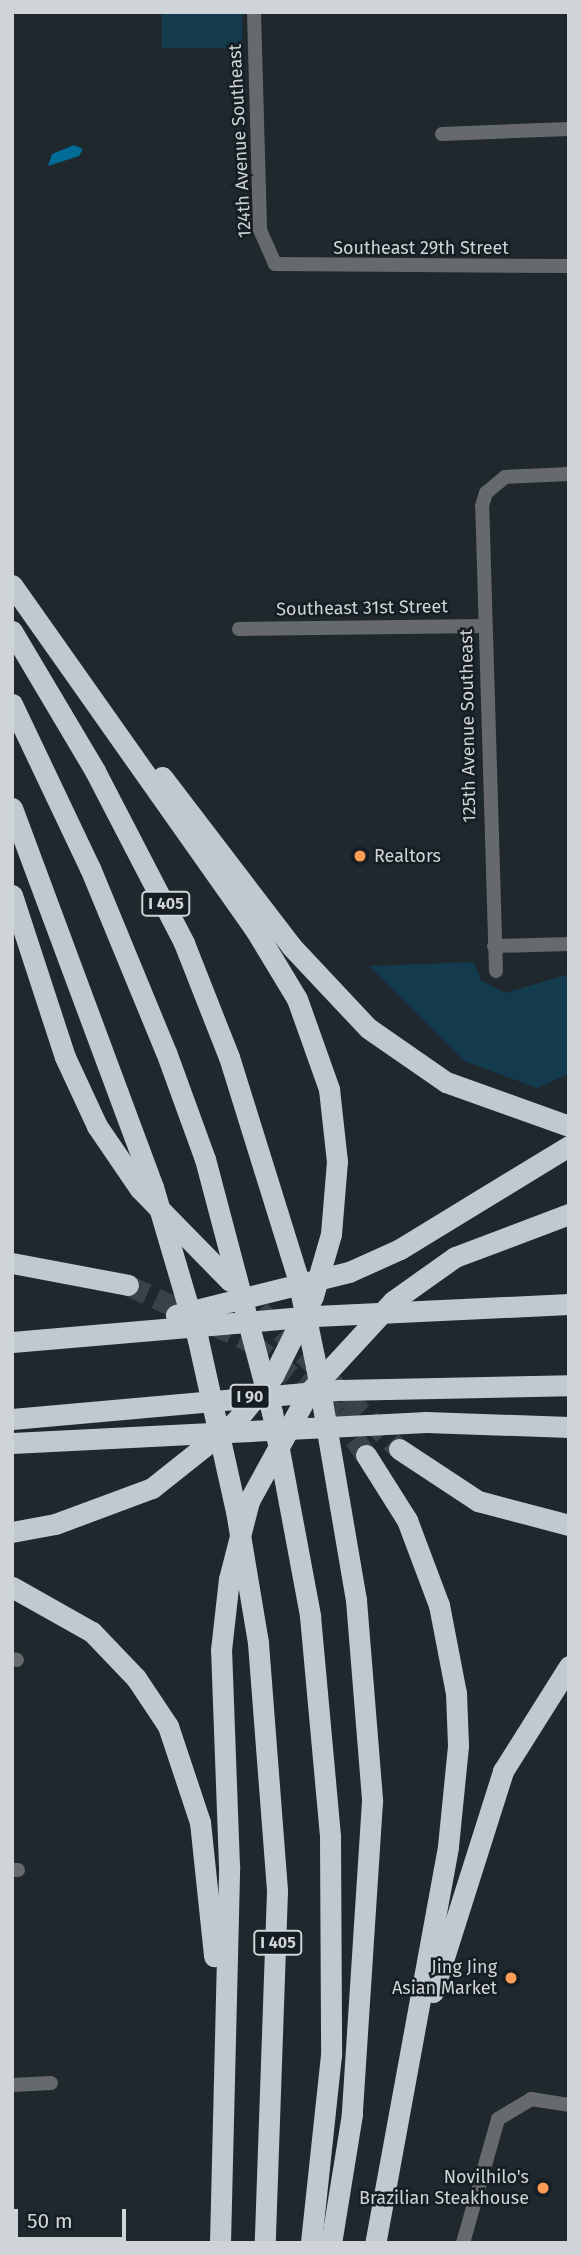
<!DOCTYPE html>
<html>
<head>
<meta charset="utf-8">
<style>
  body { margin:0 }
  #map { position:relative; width:581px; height:2255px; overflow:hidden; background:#1f282d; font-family:"Fira Sans",sans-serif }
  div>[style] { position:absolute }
  .green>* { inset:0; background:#143a4e; transform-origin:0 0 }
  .water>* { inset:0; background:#006c97 }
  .motorway-tunnel>* { height:21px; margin-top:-10.5px; transform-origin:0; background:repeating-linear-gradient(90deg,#394246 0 21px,transparent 0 31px) }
  .minor>* { height:14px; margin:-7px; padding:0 7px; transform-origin:7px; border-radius:7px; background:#666a6d }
  .tertiary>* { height:14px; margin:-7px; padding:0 7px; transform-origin:7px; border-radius:7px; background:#666a6d }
  .motorway>* { height:21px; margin:-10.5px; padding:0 10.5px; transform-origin:10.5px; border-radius:10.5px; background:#bfc9d0 }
  .dots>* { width:19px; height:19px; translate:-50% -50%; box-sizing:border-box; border:4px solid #161e23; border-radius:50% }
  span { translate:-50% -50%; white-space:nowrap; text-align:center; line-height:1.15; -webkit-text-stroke:5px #161e23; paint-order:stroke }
  .shield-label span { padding:2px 5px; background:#161e23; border:2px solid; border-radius:5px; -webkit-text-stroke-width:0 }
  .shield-label { font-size:16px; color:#ced4d7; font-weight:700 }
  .street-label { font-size:18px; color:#ced4d7 }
  .poi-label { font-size:18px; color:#ced4d7 }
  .left { translate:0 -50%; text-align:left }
  .right { translate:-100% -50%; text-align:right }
  .frame { position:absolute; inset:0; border:14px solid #ced4d7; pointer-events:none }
  .scale { position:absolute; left:14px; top:2209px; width:112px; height:32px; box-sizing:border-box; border:4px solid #ced4d7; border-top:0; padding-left:9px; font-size:21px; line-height:24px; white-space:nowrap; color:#ced4d7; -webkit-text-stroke:5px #161e23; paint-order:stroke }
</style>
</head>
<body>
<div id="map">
  <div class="green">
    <i style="left:162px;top:12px;width:80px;height:36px"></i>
    <i style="clip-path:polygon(474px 962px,481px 980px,505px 993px,569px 974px,569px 1074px,537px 1088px,464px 1061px,369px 966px)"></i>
  </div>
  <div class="water">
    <i style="clip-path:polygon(74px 145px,83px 149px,79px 156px,48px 166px,52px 154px)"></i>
  </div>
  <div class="motorway-tunnel">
    <i style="left:128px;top:1285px;width:136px;rotate:24.9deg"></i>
    <i style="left:251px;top:1342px;width:112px;rotate:39.5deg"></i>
    <i style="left:337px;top:1413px;width:51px;rotate:55.4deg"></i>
    <i style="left:237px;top:1288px;width:228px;rotate:44.8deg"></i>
  </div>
  <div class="minor">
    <i style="left:254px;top:12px;width:218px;rotate:88.4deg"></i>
    <i style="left:260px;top:230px;width:37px;rotate:66deg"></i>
    <i style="left:275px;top:264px;width:294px;rotate:0.4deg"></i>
    <i style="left:442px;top:134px;width:127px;rotate:-2.3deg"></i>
    <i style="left:239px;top:629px;width:246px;rotate:-0.7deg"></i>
    <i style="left:494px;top:946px;width:75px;rotate:-1.5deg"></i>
    <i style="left:496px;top:971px;width:465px;rotate:-91.7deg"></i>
    <i style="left:482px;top:506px;width:14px;rotate:-73deg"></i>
    <i style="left:486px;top:493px;width:25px;rotate:-40deg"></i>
    <i style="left:505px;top:477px;width:64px;rotate:-2.7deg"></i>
    <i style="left:12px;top:1659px;width:5px;rotate:11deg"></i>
    <i style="left:12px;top:1870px;width:6px"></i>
    <i style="left:12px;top:2085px;width:39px;rotate:-3deg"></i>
  </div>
  <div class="tertiary">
    <i style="left:463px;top:2243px;width:129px;rotate:-74.2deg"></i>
    <i style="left:498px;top:2119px;width:39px;rotate:-31deg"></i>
    <i style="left:531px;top:2099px;width:38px;rotate:9deg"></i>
  </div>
  <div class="motorway">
    <i style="left:12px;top:585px;width:423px;rotate:54.8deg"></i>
    <i style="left:256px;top:931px;width:79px;rotate:58.9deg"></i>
    <i style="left:297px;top:999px;width:96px;rotate:70.4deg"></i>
    <i style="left:329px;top:1089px;width:72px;rotate:83.7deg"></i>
    <i style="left:337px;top:1161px;width:73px;rotate:94.7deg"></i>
    <i style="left:331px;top:1234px;width:65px;rotate:106.2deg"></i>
    <i style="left:313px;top:1296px;width:89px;rotate:116.6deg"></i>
    <i style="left:273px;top:1376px;width:60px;rotate:129.6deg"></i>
    <i style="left:235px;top:1422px;width:106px;rotate:141.5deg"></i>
    <i style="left:152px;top:1488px;width:103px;rotate:159.6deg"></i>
    <i style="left:55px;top:1524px;width:44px;rotate:169.5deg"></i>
    <i style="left:12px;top:631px;width:163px;rotate:59.3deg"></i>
    <i style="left:95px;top:771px;width:194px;rotate:62.6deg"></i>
    <i style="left:184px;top:943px;width:123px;rotate:68.5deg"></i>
    <i style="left:229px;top:1057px;width:228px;rotate:72.7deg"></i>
    <i style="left:297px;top:1275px;width:93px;rotate:78.2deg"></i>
    <i style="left:316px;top:1366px;width:237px;rotate:80.3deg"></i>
    <i style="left:356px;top:1600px;width:202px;rotate:85.4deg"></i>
    <i style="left:372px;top:1801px;width:314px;rotate:93.7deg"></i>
    <i style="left:352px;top:2114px;width:131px;rotate:99.2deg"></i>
    <i style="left:12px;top:704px;width:182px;rotate:64.6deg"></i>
    <i style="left:90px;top:868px;width:199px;rotate:67.6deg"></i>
    <i style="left:166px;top:1052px;width:114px;rotate:70deg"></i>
    <i style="left:205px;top:1159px;width:262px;rotate:75.2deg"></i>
    <i style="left:272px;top:1412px;width:208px;rotate:79.4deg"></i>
    <i style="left:310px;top:1616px;width:222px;rotate:84.8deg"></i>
    <i style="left:330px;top:1837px;width:218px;rotate:89.7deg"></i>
    <i style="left:331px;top:2055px;width:189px;rotate:96.1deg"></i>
    <i style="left:162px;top:777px;width:213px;rotate:52.6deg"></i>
    <i style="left:291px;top:946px;width:112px;rotate:46.8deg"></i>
    <i style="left:368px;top:1028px;width:95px;rotate:34.7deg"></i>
    <i style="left:446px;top:1082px;width:131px;rotate:19.7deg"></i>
    <i style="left:12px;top:808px;width:404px;rotate:69.6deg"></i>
    <i style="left:153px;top:1187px;width:159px;rotate:73.6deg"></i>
    <i style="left:198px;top:1340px;width:175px;rotate:77.5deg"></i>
    <i style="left:236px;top:1511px;width:134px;rotate:80.5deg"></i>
    <i style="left:258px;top:1643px;width:249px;rotate:85.6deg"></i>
    <i style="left:277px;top:1891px;width:352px;rotate:92deg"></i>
    <i style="left:12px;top:895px;width:170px;rotate:71.9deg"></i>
    <i style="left:65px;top:1057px;width:76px;rotate:65.1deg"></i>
    <i style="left:97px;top:1126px;width:76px;rotate:55.7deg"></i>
    <i style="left:140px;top:1189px;width:129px;rotate:45.6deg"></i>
    <i style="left:12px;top:1263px;width:118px;rotate:10.7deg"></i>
    <i style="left:176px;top:1315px;width:178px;rotate:-14deg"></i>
    <i style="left:349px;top:1272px;width:56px;rotate:-24.3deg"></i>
    <i style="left:400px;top:1249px;width:198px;rotate:-31.4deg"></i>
    <i style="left:12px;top:1342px;width:304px;rotate:-4.9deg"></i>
    <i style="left:315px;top:1316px;width:254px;rotate:-2.7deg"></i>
    <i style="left:12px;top:1419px;width:328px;rotate:-5.1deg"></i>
    <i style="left:339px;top:1390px;width:230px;rotate:-1.2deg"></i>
    <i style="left:12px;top:1443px;width:415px;rotate:-2.9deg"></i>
    <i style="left:426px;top:1422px;width:143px;rotate:2deg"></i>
    <i style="left:399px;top:1449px;width:95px;rotate:33.4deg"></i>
    <i style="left:478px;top:1501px;width:94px;rotate:14.8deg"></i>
    <i style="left:366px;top:1455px;width:77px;rotate:57.8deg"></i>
    <i style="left:407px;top:1520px;width:91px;rotate:69.4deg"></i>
    <i style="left:439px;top:1605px;width:90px;rotate:79.1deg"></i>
    <i style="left:456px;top:1693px;width:53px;rotate:87.8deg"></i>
    <i style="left:458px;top:1746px;width:101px;rotate:95.7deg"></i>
    <i style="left:448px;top:1847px;width:403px;rotate:100.4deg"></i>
    <i style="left:12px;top:1587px;width:92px;rotate:29.4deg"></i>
    <i style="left:92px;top:1632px;width:64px;rotate:46.3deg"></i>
    <i style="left:136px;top:1678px;width:58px;rotate:56.3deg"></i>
    <i style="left:168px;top:1726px;width:101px;rotate:71.6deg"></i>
    <i style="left:200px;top:1822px;width:135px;rotate:84deg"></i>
    <i style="left:433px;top:1992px;width:232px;rotate:-72.4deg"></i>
    <i style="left:503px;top:1771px;width:124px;rotate:-57.8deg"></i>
    <i style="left:220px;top:2243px;width:377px;rotate:-88.6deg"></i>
    <i style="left:229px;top:1866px;width:216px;rotate:-92.1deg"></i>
    <i style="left:221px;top:1650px;width:71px;rotate:-83.6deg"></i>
    <i style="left:229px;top:1579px;width:81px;rotate:-75.6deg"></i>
    <i style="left:249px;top:1501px;width:124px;rotate:-61.2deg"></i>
    <i style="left:309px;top:1392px;width:124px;rotate:-47.3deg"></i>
    <i style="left:393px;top:1301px;width:76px;rotate:-35.4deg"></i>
    <i style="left:455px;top:1257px;width:122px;rotate:-20.7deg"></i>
  </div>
  <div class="dots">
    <i style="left:360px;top:856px;background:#fd9c56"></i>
    <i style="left:511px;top:1978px;background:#fd9c56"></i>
    <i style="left:543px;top:2188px;background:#fd9c56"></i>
  </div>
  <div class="shield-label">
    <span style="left:166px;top:904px">I 405</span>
    <span style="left:250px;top:1397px">I 90</span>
    <span style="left:278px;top:1943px">I 405</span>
  </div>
  <div class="street-label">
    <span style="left:240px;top:141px;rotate:-93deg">124th Avenue Southeast</span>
    <span style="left:421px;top:248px">Southeast 29th Street</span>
    <span style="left:362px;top:608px;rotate:-1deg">Southeast 31st Street</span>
    <span style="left:468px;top:726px;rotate:-91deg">125th Avenue Southeast</span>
  </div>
  <div class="poi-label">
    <span class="left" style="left:374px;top:856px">Realtors</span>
    <span class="right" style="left:497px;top:1978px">Jing Jing<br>Asian Market</span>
    <span class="right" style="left:529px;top:2188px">Novilhilo's<br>Brazilian Steakhouse</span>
  </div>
  <div class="frame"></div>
  <div class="scale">50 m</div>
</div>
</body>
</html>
